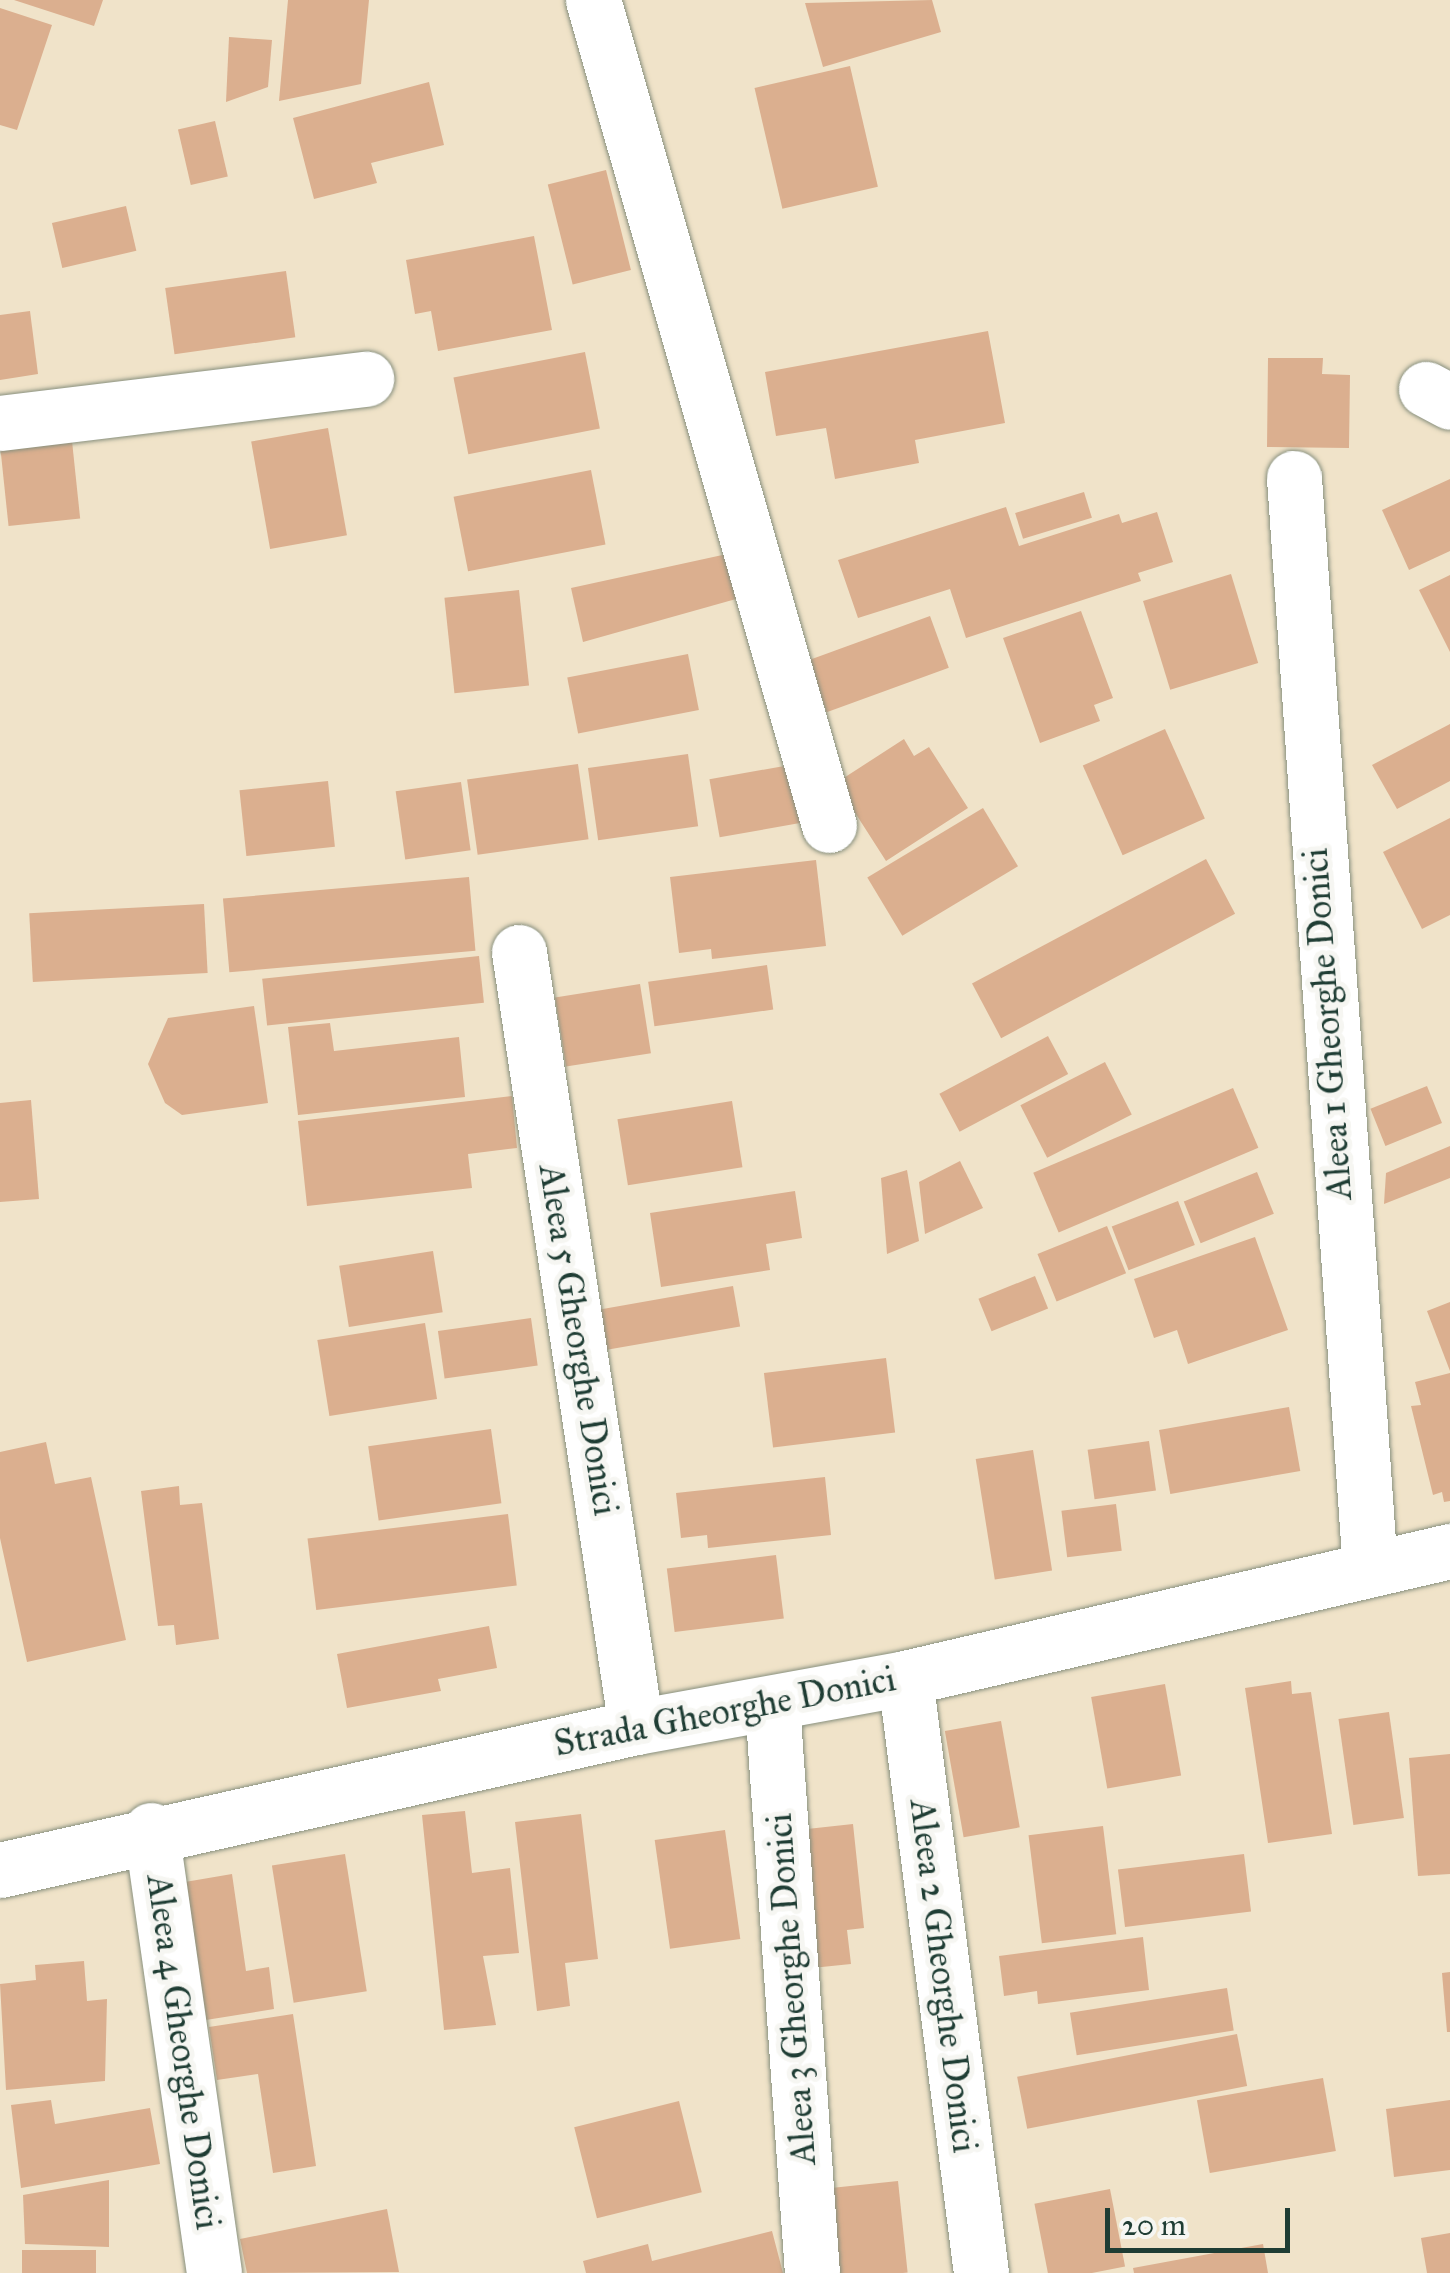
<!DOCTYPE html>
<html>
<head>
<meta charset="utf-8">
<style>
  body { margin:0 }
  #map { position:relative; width:1450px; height:2273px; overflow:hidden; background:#f0e3c9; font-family:"IM FELL Great Primer",serif }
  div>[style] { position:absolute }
  .building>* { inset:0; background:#dbaf8f; transform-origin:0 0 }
  .roads { filter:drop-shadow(0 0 2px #88907e) drop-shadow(0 0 2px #88907e) }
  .minor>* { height:55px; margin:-27.5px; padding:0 27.5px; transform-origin:27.5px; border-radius:27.5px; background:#fff }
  span { translate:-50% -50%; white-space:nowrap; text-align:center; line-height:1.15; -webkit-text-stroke:10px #f6f6f2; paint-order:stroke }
  .street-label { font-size:35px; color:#1f3d34 }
  .scale { position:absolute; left:1105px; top:2208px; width:185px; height:45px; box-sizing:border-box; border:5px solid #1f3d34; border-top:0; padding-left:12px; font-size:30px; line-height:35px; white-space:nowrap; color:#1f3d34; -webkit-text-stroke:8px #f6f6f2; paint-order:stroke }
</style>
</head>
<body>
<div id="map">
  <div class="building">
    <i style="clip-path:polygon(14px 0,103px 0,94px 26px)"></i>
    <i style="clip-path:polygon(288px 0,369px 0,361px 84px,279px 101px)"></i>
    <i style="clip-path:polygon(932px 0,941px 32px,823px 67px,805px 3px)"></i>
    <i style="clip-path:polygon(0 8px,52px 25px,17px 130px,0 125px)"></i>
    <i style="clip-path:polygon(229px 37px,272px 40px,268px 87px,226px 102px)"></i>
    <i style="left:850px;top:66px;width:124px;height:98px;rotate:77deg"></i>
    <i style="clip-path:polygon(429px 82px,444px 145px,371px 163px,377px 183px,314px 199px,293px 118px)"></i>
    <i style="left:215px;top:121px;width:57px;height:38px;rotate:77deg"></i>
    <i style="left:606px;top:170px;width:103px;height:60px;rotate:76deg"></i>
    <i style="left:126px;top:206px;width:46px;height:76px;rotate:77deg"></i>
    <i style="clip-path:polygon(534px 236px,552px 330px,438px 351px,431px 311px,415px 314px,406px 260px)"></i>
    <i style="left:286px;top:271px;width:67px;height:122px;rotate:82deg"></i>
    <i style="clip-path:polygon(30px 311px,38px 374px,0 380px,0 315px)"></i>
    <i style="clip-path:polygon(988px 331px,1005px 423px,915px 440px,919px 463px,835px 479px,826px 428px,776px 436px,765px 372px)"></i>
    <i style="left:585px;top:352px;width:78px;height:134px;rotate:79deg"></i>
    <i style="clip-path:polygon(1268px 358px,1323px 358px,1322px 374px,1350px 375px,1349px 448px,1267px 447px)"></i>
    <i style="left:328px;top:428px;width:109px;height:78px;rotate:80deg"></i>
    <i style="left:72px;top:441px;width:78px;height:72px;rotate:84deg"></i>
    <i style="left:591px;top:470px;width:76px;height:140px;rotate:79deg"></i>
    <i style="clip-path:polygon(1450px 479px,1450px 551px,1409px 570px,1382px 510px)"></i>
    <i style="left:1084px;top:492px;width:27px;height:72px;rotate:73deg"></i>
    <i style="clip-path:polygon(1006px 507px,1019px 546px,1119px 514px,1122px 523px,1157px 512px,1173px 562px,1138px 573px,1141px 581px,966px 638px,950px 589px,858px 618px,838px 560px)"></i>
    <i style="clip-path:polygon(727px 554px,736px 599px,583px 642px,571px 588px)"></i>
    <i style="left:1231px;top:574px;width:93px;height:92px;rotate:73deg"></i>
    <i style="clip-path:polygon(1450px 575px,1450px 652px,1419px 590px)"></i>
    <i style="left:519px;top:590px;width:96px;height:75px;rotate:84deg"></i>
    <i style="clip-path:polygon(1081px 611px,1113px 698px,1094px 705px,1100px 721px,1040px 743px,1003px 638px)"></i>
    <i style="left:930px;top:616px;width:55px;height:130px;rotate:70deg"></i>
    <i style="left:688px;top:654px;width:57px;height:123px;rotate:79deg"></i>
    <i style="clip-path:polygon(1450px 724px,1450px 781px,1397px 809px,1372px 765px)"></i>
    <i style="left:1165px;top:729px;width:98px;height:90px;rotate:66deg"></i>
    <i style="clip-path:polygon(904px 739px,914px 756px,929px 747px,968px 808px,886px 861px,836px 783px)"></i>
    <i style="left:688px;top:754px;width:73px;height:101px;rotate:82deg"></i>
    <i style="left:801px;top:763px;width:59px;height:93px;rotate:80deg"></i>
    <i style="left:578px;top:764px;width:76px;height:112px;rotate:82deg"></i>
    <i style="left:328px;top:781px;width:66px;height:89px;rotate:84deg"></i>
    <i style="left:461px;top:782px;width:69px;height:66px;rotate:82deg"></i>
    <i style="left:983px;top:808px;width:68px;height:135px;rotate:59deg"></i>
    <i style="clip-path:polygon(1450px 818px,1450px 915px,1422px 929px,1383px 852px)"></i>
    <i style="left:1206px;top:859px;width:62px;height:265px;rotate:62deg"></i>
    <i style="clip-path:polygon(816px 860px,826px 946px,712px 959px,711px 949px,679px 953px,670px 877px)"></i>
    <i style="left:469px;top:877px;width:74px;height:247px;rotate:85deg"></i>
    <i style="left:204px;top:904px;width:69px;height:175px;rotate:87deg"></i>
    <i style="left:479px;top:956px;width:47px;height:218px;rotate:84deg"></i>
    <i style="left:767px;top:965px;width:45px;height:120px;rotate:82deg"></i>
    <i style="left:640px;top:984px;width:70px;height:86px;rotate:81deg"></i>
    <i style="clip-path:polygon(254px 1006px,268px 1103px,182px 1115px,165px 1103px,148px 1064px,168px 1018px)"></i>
    <i style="clip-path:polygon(330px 1023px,334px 1051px,459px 1037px,465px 1097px,298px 1115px,288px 1027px)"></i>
    <i style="left:1048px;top:1036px;width:43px;height:123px;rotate:62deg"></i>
    <i style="left:1105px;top:1062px;width:59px;height:95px;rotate:63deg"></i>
    <i style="left:1427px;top:1086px;width:40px;height:61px;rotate:68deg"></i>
    <i style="left:1233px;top:1088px;width:65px;height:217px;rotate:67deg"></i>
    <i style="clip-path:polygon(512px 1096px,517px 1148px,468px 1154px,472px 1188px,307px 1206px,298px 1121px)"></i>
    <i style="clip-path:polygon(31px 1100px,39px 1199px,0 1202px,0 1103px)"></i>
    <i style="left:732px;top:1101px;width:67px;height:116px;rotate:81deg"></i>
    <i style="clip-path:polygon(1450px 1146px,1450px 1178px,1384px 1204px,1386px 1173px)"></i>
    <i style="clip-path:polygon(960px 1161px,983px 1208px,925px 1234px,919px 1182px)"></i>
    <i style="clip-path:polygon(907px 1170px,919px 1241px,887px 1254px,881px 1178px)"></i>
    <i style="left:1257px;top:1172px;width:45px;height:79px;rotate:68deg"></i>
    <i style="clip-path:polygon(795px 1191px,802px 1238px,766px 1244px,770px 1270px,661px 1287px,650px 1213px)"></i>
    <i style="left:1178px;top:1201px;width:47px;height:71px;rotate:69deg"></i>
    <i style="left:1107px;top:1226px;width:51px;height:75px;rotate:68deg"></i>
    <i style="clip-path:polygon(1255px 1237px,1288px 1330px,1188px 1364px,1177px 1330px,1154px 1338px,1134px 1279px)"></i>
    <i style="left:433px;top:1251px;width:62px;height:95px;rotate:81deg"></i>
    <i style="left:1035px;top:1276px;width:35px;height:61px;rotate:68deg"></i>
    <i style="left:733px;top:1286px;width:41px;height:138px;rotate:80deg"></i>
    <i style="clip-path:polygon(1450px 1302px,1450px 1371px,1427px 1311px)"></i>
    <i style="left:531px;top:1318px;width:48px;height:94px;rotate:82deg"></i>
    <i style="left:425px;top:1323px;width:77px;height:109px;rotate:81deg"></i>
    <i style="left:886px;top:1358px;width:75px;height:123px;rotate:83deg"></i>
    <i style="clip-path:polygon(1450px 1373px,1450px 1501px,1444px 1502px,1442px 1492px,1433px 1495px,1411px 1406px,1421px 1405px,1415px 1382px)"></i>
    <i style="left:1289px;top:1407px;width:65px;height:132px;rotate:80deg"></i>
    <i style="left:491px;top:1429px;width:75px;height:124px;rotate:82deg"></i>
    <i style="left:1149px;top:1441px;width:50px;height:62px;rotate:82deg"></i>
    <i style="clip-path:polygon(46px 1442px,55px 1484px,91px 1477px,126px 1640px,27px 1662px,0 1538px,0 1452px)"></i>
    <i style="left:1033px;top:1450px;width:122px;height:58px;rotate:81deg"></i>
    <i style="clip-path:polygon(825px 1477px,831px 1535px,708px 1548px,707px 1535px,681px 1538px,676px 1493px)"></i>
    <i style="clip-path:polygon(179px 1486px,180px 1505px,202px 1503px,219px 1639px,176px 1645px,174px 1625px,158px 1626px,141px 1491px)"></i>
    <i style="left:1116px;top:1504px;width:47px;height:55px;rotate:83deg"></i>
    <i style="left:508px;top:1514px;width:72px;height:202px;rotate:83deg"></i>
    <i style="left:776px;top:1555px;width:64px;height:110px;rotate:83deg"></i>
    <i style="clip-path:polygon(489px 1626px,497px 1668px,438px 1679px,441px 1691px,347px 1708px,337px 1654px)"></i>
    <i style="clip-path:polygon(1291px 1681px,1292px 1694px,1311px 1692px,1332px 1834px,1268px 1843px,1245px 1688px)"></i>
    <i style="left:1165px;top:1684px;width:93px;height:75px;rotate:80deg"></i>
    <i style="left:1389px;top:1712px;width:107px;height:51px;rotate:82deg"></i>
    <i style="left:1001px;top:1721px;width:108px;height:57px;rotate:80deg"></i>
    <i style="clip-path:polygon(1450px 1754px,1450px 1874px,1418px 1876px,1409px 1758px)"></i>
    <i style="clip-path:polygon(465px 1811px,472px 1873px,510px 1868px,519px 1953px,483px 1956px,496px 2025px,444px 2030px,422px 1815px)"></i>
    <i style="clip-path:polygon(581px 1814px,598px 1959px,565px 1963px,570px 2006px,537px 2011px,515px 1822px)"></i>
    <i style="clip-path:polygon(853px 1824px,864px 1928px,847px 1930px,851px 1964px,812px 1968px,798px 1830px)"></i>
    <i style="left:1103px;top:1826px;width:109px;height:75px;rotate:83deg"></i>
    <i style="left:725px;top:1830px;width:110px;height:71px;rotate:82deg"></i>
    <i style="left:345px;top:1854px;width:139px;height:74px;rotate:81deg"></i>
    <i style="left:1244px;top:1854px;width:58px;height:127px;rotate:83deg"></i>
    <i style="clip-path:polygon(232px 1874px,246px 1971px,269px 1967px,274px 2009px,206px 2020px,185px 1882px)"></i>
    <i style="clip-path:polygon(1143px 1937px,1149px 1990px,1038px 2004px,1037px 1991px,1004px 1996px,999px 1956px)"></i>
    <i style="clip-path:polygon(84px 1961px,87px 2001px,107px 1999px,105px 2081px,6px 2090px,0 1984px,36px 1980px,35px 1965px)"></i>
    <i style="clip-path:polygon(1450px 1972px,1450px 2032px,1447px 2032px,1442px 1973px)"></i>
    <i style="left:1227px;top:1988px;width:43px;height:159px;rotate:81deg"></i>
    <i style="clip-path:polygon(293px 2014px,316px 2166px,273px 2173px,258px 2074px,217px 2080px,209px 2027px)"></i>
    <i style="left:1237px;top:2034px;width:53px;height:224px;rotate:79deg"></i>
    <i style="left:1323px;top:2078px;width:74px;height:128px;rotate:80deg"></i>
    <i style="clip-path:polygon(51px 2100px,55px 2124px,150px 2108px,160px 2164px,21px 2188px,11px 2105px)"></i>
    <i style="clip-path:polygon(1450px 2100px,1450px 2170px,1394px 2177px,1386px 2109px)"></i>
    <i style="left:679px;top:2101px;width:94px;height:108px;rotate:76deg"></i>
    <i style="clip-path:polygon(109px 2180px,109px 2247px,25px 2244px,23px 2195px)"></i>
    <i style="left:898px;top:2181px;width:92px;height:72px;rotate:84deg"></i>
    <i style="left:1110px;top:2189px;width:79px;height:77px;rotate:79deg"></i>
    <i style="clip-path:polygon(387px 2209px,399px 2272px,247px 2273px,240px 2239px)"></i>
    <i style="clip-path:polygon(772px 2231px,783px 2273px,586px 2273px,583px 2261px,648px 2244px,652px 2261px)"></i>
    <i style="clip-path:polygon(1450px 2233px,1450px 2273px,1427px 2273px,1421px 2238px)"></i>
    <i style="clip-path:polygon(1263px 2244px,1268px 2273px,1134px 2273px,1133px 2268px)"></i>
    <i style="left:22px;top:2250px;width:74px;height:23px"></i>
  </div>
  <div class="roads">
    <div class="minor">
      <i style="left:593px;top:0;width:858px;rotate:74.04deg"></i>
      <i style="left:1426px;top:389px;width:27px;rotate:28deg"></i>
      <i style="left:0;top:423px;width:369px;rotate:-6.9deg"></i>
      <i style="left:1294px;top:478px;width:1094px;rotate:86.02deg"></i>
      <i style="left:519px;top:952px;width:784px;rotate:81.42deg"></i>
      <i style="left:905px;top:1678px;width:600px;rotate:82.72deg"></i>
      <i style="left:772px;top:1704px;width:570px;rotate:85.98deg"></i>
      <i style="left:151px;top:1830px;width:447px;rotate:81.9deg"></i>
      <i style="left:0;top:1870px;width:652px;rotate:-12.67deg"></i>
      <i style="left:636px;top:1727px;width:273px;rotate:-10.3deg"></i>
      <i style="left:905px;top:1678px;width:560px;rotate:-13.12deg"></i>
    </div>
  </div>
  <div class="street-label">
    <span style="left:1328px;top:1024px;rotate:-94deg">Aleea 1 Gheorghe Donici</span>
    <span style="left:578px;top:1340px;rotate:81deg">Aleea 5 Gheorghe Donici</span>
    <span style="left:725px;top:1712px;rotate:-11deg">Strada Gheorghe Donici</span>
    <span style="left:943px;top:1976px;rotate:83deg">Aleea 2 Gheorghe Donici</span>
    <span style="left:792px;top:1989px;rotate:-94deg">Aleea 3 Gheorghe Donici</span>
    <span style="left:183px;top:2052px;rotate:82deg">Aleea 4 Gheorghe Donici</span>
  </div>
  <div class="scale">20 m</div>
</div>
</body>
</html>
